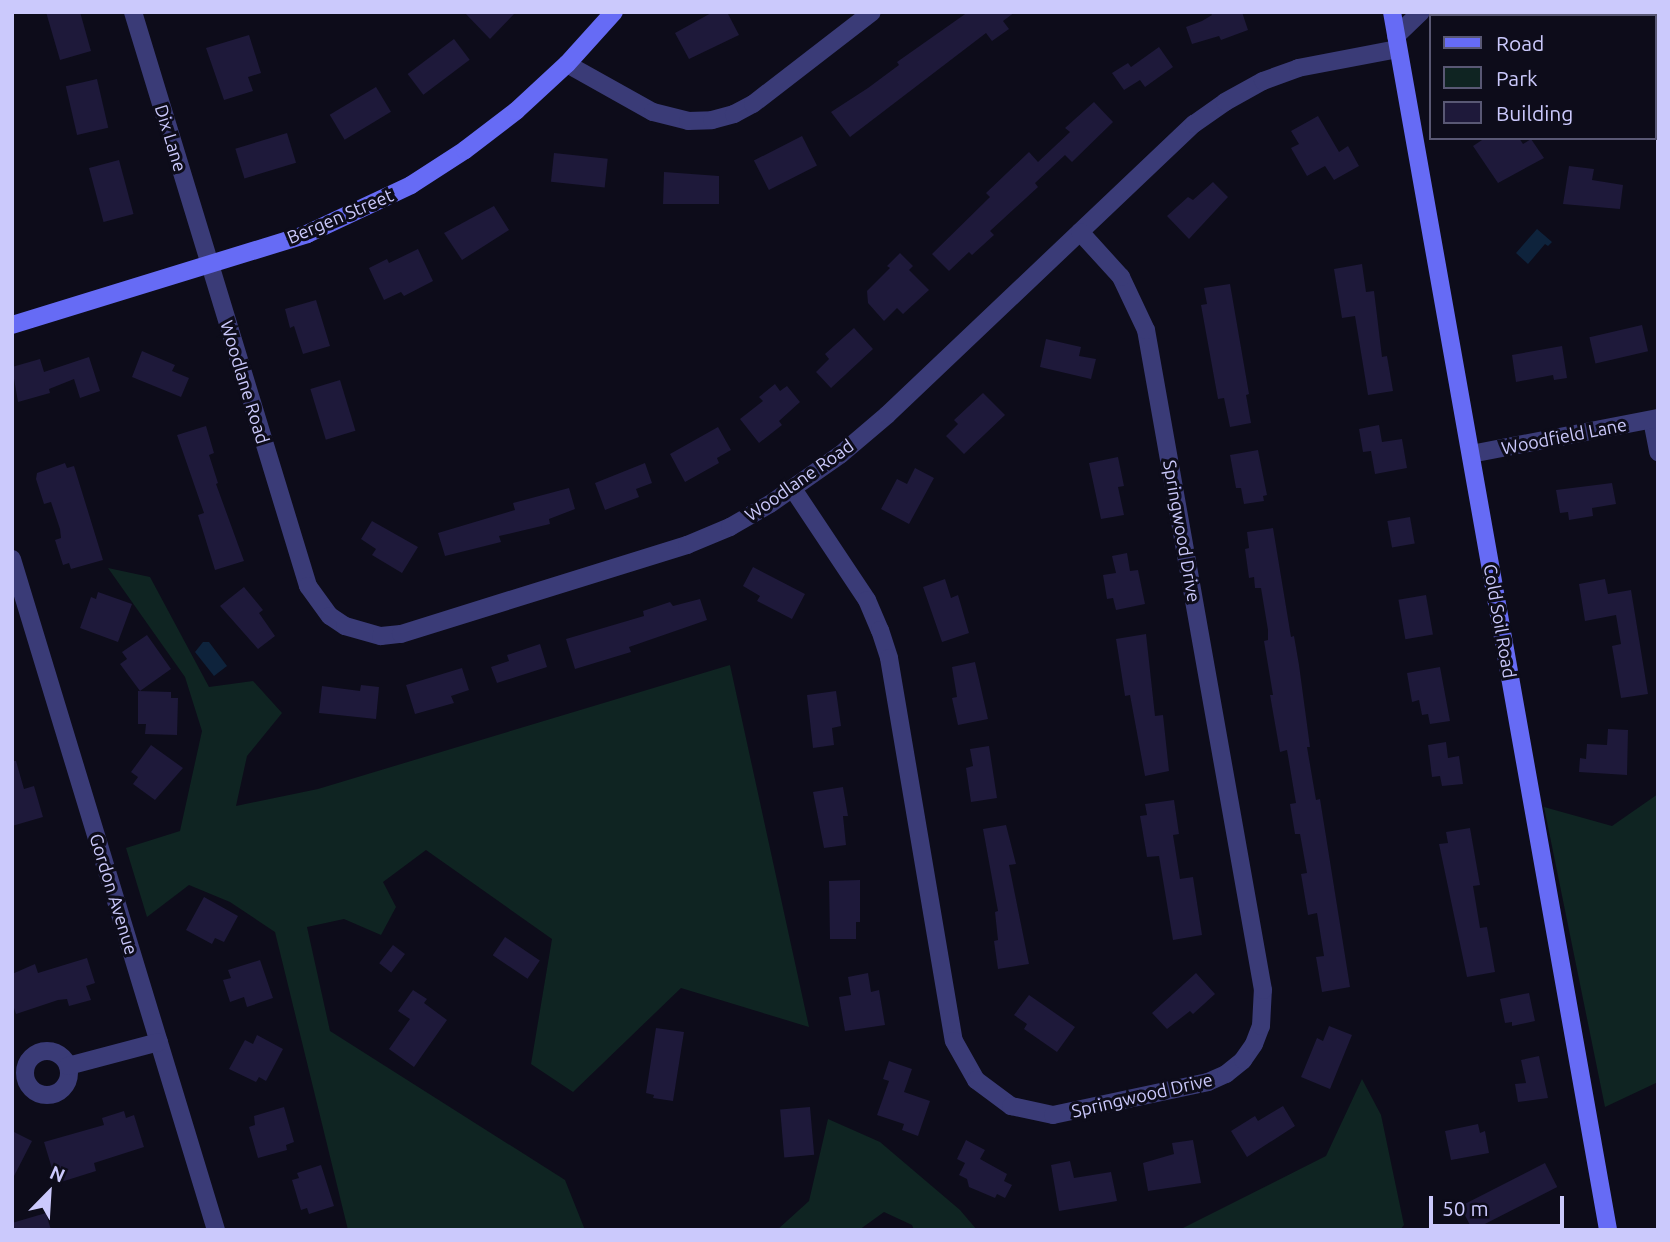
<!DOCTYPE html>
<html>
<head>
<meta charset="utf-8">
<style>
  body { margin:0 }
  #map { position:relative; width:1670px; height:1242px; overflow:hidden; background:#0d0c1a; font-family:Ubuntu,sans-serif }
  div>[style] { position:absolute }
  .green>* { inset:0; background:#0f2422 }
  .water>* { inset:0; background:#0e233c }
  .building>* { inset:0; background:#1e193a; transform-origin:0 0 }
  .street>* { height:18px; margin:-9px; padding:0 9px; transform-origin:9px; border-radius:9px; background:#3a3b77 }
  .street>.ring { margin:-9px; padding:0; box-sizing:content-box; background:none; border:18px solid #3a3b77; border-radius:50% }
  .secondary>* { height:18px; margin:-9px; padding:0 9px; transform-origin:9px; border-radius:9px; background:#666bf5 }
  span { translate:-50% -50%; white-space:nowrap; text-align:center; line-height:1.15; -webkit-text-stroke:6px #0d0c1a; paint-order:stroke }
  .street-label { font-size:18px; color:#cbc9fc }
  .frame { position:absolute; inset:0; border:14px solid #cbc9fc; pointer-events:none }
  .legend { position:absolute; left:1429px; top:14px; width:228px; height:126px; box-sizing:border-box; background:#0d0c1a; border:2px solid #595874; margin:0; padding:9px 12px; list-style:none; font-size:21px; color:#cbc9fc }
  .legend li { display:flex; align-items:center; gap:14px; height:35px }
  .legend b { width:35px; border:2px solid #595874 }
  .north { position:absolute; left:14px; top:1158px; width:70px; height:70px; -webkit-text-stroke:5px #0d0c1a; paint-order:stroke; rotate:24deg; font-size:19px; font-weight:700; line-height:28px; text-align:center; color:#cbc9fc }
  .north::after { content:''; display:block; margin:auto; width:24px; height:32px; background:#cbc9fc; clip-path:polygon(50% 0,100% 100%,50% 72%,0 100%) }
  .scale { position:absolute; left:1429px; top:1196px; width:135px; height:32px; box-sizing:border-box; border:4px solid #cbc9fc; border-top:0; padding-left:9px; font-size:21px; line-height:24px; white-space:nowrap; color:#cbc9fc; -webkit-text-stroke:5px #0d0c1a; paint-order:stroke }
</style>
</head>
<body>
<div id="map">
  <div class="green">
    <i style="clip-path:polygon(108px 568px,150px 577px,209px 687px,253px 681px,282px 713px,247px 756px,236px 806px,318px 789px,730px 665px,809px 1027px,681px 988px,573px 1092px,531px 1064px,552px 939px,426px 850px,383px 882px,396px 907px,381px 935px,344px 919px,307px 927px,330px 1031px,565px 1180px,585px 1230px,348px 1230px,275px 932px,230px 902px,189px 885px,147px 917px,126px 848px,180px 831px,202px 731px,185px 677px)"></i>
    <i style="clip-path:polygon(1658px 794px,1658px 1082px,1605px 1107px,1544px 807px,1612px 826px)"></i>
    <i style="clip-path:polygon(1362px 1079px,1381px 1115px,1404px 1225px,1400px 1230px,1179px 1230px,1326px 1156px)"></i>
    <i style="clip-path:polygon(828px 1119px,880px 1142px,960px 1210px,977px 1230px,914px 1230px,912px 1225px,884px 1212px,859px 1230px,777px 1230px,809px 1201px)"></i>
  </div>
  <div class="water">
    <i style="clip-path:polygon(1537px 229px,1552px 242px,1548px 246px,1545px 244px,1528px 264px,1516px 253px)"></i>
    <i style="clip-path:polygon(203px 642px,209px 642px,227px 666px,214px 676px,195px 652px)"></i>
  </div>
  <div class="building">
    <i style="clip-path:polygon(46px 12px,80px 12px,91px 51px,60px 60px)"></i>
    <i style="clip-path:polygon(464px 12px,516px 12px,490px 39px)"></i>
    <i style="clip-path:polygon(713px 12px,727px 12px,739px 35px,689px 59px,675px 33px)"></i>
    <i style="clip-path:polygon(968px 12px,1015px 12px,1003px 21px,1009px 29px,992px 41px,986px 33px,850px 137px,831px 112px,868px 88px,899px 65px,897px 62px)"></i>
    <i style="clip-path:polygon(1210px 12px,1242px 12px,1248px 30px,1221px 40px,1219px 36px,1192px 44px,1186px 27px,1202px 21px,1212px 15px)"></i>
    <i style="clip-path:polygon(249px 35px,261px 73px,248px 77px,253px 91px,224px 100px,206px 48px)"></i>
    <i style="left:454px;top:39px;width:26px;height:58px;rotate:53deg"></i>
    <i style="clip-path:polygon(1159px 47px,1173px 67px,1145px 87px,1140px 80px,1124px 90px,1112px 73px,1128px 63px,1131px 67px)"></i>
    <i style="left:97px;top:79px;width:50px;height:32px;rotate:77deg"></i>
    <i style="left:376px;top:87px;width:29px;height:54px;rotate:59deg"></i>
    <i style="clip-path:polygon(1094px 102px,1113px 122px,1072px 162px,1065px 155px,1035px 183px,1038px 187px,990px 231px,994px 235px,972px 255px,969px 252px,949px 271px,932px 254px,990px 197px,986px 193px,1029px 152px,1038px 162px,1070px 132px,1065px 128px)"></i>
    <i style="clip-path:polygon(1318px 116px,1339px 152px,1348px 146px,1359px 166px,1334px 180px,1325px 166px,1307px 176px,1291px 148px,1299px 144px,1291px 131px)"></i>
    <i style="left:287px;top:133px;width:31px;height:54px;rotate:73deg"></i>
    <i style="left:802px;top:136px;width:33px;height:54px;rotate:63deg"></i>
    <i style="clip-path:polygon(1485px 138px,1519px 138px,1523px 144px,1531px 139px,1544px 158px,1498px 183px,1473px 146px)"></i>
    <i style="left:554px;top:153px;width:54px;height:29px;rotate:6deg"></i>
    <i style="left:119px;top:160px;width:56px;height:31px;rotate:75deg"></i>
    <i style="clip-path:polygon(1569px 166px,1594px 169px,1592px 180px,1623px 185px,1620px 209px,1563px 204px)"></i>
    <i style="clip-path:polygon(664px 172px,719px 176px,719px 204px,663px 204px)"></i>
    <i style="clip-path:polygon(1213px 182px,1228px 197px,1189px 239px,1167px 216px,1188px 197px,1193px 200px)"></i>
    <i style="clip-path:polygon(494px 206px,509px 230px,462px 260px,444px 233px)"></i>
    <i style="clip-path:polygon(418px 249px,433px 281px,404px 296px,401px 292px,384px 300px,369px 268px,387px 259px,389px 263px)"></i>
    <i style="clip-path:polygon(900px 253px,913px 266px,909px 270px,929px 290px,903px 314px,897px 308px,884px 321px,868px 303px,867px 291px,890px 268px,887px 266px)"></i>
    <i style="clip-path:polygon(1362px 264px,1366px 292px,1374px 291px,1382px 357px,1387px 356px,1393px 391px,1368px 395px,1355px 316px,1342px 318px,1334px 269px)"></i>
    <i style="clip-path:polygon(1230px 284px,1249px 394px,1246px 395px,1251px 423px,1230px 427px,1224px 398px,1218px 399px,1201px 305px,1207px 304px,1204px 288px)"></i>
    <i style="clip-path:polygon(316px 300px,330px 346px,303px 354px,294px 326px,290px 328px,285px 309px)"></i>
    <i style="left:1642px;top:325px;width:27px;height:54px;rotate:77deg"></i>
    <i style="clip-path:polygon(854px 328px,873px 349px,831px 388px,816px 372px,829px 359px,825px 354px)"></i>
    <i style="clip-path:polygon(1046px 339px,1081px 347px,1079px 356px,1096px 359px,1091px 379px,1040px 367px)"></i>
    <i style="clip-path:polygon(1562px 346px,1567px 378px,1554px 380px,1553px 375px,1516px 382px,1512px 355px)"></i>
    <i style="clip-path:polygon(142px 351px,175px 365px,172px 371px,189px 378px,181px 397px,132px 377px)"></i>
    <i style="clip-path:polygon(89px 357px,100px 391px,80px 398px,74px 379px,49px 389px,50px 393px,18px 402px,12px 367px,40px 359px,44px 372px)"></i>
    <i style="left:340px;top:380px;width:53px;height:31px;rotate:73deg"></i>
    <i style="clip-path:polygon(775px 384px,780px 391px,787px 386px,800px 402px,779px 421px,782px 425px,759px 443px,740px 419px,763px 401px,759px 397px)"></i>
    <i style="clip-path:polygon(983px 393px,1005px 415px,964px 454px,946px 436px,958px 424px,954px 420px)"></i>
    <i style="clip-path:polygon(1379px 425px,1382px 442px,1402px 439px,1407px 468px,1375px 474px,1371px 451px,1363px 452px,1359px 429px)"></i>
    <i style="clip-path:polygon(206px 426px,214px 453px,209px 455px,218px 483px,216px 484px,244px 561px,215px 570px,198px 515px,204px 513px,177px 435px)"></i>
    <i style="clip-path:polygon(718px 427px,731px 450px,717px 458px,719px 463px,685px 482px,670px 454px)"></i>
    <i style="clip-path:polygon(1258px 450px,1267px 495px,1263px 496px,1264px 501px,1244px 504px,1241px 488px,1236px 488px,1230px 455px)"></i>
    <i style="clip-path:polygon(1118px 457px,1124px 486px,1118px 487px,1124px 515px,1101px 519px,1089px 463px)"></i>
    <i style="clip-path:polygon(65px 463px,67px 468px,74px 466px,103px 560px,71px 569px,69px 563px,63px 565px,55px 540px,61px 538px,60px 529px,51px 502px,44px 504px,36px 479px,37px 473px)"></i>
    <i style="clip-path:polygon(645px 463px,652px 483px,636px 489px,639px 497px,605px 510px,595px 483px)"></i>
    <i style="clip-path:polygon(915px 468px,934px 478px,909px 524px,881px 509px,897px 479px,907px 484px)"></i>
    <i style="clip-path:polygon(1612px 483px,1616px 504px,1592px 508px,1593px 516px,1569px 520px,1568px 512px,1560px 513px,1556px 490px)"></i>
    <i style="clip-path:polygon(569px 488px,575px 509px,549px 519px,550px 524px,499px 536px,501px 542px,445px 556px,438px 533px,515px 510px,513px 503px)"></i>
    <i style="left:1410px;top:517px;width:27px;height:23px;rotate:80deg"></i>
    <i style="clip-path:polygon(372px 521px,418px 547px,402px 573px,372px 555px,376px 549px,361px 539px)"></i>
    <i style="clip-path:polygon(1273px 528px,1291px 637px,1294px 636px,1299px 665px,1310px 747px,1307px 747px,1316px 800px,1320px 799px,1350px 987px,1322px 992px,1316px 957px,1324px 956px,1317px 913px,1308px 915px,1301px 874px,1307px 873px,1300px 834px,1295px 834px,1290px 804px,1296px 803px,1287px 750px,1280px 752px,1270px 695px,1273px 695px,1264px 641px,1268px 640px,1268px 630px,1261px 588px,1255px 588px,1254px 577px,1249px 578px,1245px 549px,1249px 548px,1247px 532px)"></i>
    <i style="clip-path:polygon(1127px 553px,1130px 571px,1138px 570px,1145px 604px,1116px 610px,1113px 598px,1107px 599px,1103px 575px,1116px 573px,1112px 556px)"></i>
    <i style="clip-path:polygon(753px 567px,805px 594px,792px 619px,757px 601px,760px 596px,743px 586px)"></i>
    <i style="clip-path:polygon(945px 579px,951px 598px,958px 595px,969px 633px,942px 642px,923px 587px)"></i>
    <i style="clip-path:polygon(1605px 579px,1608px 594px,1631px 590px,1648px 694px,1621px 698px,1612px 646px,1621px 644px,1616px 615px,1585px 621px,1579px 584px)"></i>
    <i style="clip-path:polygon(244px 587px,263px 610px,259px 613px,275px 636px,258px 649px,220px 606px)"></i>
    <i style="clip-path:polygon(98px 592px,132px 604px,118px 642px,80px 628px,91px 597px,96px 599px)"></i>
    <i style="left:1426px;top:595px;width:40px;height:28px;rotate:80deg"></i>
    <i style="clip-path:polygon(700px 599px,707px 620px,629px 647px,631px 652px,575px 669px,566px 639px,644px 616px,643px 611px,670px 602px,673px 606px)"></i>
    <i style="clip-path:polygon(1146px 634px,1155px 716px,1163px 715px,1169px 771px,1145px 776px,1130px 695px,1125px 696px,1116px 639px)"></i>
    <i style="clip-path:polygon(147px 635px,171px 669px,140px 691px,120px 664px,127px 659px,122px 652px)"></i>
    <i style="clip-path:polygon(540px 644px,547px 667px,497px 683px,491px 667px,509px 661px,507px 655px)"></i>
    <i style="clip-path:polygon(975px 662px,988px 719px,958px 725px,952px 698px,957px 697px,952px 667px)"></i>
    <i style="clip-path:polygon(1440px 667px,1450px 721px,1430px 724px,1428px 714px,1422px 715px,1419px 700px,1412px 702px,1407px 673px)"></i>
    <i style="clip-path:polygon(462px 668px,469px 690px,451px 696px,454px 703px,415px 714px,406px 685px)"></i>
    <i style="clip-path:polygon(361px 685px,379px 687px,376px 719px,319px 713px,322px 686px,360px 691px)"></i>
    <i style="clip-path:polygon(138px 691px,171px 692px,171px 698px,178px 698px,177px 735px,145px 734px,146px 724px,138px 724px)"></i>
    <i style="clip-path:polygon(836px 691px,841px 726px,832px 728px,834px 745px,813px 748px,807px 695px)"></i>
    <i style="clip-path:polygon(1608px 729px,1628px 730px,1627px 775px,1579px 772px,1580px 758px,1586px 759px,1587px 744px,1607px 745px)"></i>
    <i style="clip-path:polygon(1446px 742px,1448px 758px,1459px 756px,1463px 784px,1442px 786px,1440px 776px,1432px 777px,1428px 745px)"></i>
    <i style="clip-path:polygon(151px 745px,183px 768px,155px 800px,133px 784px,138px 777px,131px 772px)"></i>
    <i style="clip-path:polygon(989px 746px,997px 798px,971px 802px,966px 768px,973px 766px,970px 749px)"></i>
    <i style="clip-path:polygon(12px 761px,16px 761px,24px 789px,34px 786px,43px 817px,12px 826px)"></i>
    <i style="clip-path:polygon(843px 787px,848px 816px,843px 816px,846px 845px,824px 848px,813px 792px)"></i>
    <i style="clip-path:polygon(1174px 800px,1179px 834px,1173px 835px,1180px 879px,1193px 877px,1202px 935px,1173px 940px,1159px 856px,1147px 857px,1140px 816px,1147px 815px,1145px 804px)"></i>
    <i style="clip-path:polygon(1006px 825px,1016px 864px,1009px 865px,1029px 964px,998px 969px,994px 941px,998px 940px,995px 912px,998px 911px,983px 829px)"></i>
    <i style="clip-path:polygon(1470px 828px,1480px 885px,1473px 886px,1480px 928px,1487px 927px,1495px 972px,1467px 977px,1439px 844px,1448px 843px,1446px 832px)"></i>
    <i style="clip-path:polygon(860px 880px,860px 922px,856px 922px,856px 939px,830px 939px,829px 881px)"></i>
    <i style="clip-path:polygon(204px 897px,238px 916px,224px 942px,215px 938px,212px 944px,186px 930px)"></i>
    <i style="left:505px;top:937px;width:42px;height:22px;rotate:34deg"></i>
    <i style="left:393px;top:945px;width:15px;height:23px;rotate:37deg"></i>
    <i style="clip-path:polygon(87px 958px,95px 983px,86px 986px,91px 1000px,69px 1006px,67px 999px,58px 1000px,16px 1014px,12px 1002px,12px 974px,35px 964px,38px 973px)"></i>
    <i style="clip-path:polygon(260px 960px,273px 998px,247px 1007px,244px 997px,230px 1002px,223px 980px,231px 978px,228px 970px)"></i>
    <i style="clip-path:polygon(868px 973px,871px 992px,879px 990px,885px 1025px,845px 1031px,839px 997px,851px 995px,848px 977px)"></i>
    <i style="clip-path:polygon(1196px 973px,1215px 994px,1193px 1014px,1190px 1011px,1167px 1029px,1152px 1013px)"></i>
    <i style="clip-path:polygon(413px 990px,427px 999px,424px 1003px,447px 1020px,414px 1067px,389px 1049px,410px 1019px,398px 1011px)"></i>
    <i style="clip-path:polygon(1529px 993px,1535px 1021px,1512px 1026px,1512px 1022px,1505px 1023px,1500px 999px)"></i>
    <i style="clip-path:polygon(1029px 995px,1075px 1027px,1057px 1052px,1024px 1029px,1027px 1024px,1014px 1015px)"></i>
    <i style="clip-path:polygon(1329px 1026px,1352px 1035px,1330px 1089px,1301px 1077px,1317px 1038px,1323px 1041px)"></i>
    <i style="clip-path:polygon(656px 1028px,684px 1032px,673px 1101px,653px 1098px,654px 1095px,646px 1093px)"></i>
    <i style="clip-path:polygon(257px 1035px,283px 1049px,266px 1081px,259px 1077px,256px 1082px,229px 1069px,245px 1040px,253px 1044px)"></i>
    <i style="clip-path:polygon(1539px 1056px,1548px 1098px,1518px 1102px,1515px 1084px,1526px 1083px,1521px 1060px)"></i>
    <i style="clip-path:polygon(889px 1061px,912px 1069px,904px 1092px,930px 1101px,918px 1136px,902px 1130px,904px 1124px,877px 1115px,889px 1081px,883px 1079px)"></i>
    <i style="clip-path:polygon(1283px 1106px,1295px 1126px,1247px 1157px,1231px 1131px,1255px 1116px,1258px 1121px)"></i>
    <i style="clip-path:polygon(284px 1107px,294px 1142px,286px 1145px,287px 1150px,258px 1158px,249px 1127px,255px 1125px,254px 1116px)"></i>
    <i style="left:810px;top:1107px;width:48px;height:30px;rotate:85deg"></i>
    <i style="clip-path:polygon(124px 1111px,126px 1118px,134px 1115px,144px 1147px,94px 1163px,96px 1171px,61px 1182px,58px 1171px,53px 1172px,44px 1142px,104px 1125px,102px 1118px)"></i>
    <i style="clip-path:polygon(1478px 1124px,1480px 1133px,1485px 1131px,1489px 1153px,1451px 1160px,1445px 1131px)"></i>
    <i style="clip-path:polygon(12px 1131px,32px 1141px,12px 1180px)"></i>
    <i style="clip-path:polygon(966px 1140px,985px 1150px,980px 1159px,1007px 1174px,1004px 1181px,1012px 1185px,1005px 1198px,997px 1194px,995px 1198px,969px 1187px,967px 1179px,959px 1175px,965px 1163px,957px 1159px)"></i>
    <i style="clip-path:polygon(1193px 1140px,1201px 1183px,1148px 1191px,1143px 1163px,1174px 1154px,1172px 1143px)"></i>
    <i style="clip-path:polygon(1070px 1161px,1074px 1178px,1111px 1172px,1117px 1201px,1059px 1211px,1051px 1165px)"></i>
    <i style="left:1545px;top:1163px;width:27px;height:95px;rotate:63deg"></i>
    <i style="clip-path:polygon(321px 1165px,334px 1206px,309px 1214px,307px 1208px,301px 1210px,292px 1180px,299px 1178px,297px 1173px)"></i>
    <i style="clip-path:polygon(46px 1213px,51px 1230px,12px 1230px,12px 1223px)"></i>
  </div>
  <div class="street">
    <i style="left:133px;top:12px;width:600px;rotate:73.04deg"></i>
    <i style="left:308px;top:586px;width:37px;rotate:54deg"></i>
    <i style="left:330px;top:616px;width:18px;rotate:34deg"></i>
    <i style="left:345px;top:626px;width:37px;rotate:16deg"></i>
    <i style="left:381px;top:636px;width:20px;rotate:-6deg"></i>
    <i style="left:401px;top:634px;width:300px;rotate:-17.3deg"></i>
    <i style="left:687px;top:545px;width:47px;rotate:-22.7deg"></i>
    <i style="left:730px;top:527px;width:46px;rotate:-29.9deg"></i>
    <i style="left:770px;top:504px;width:85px;rotate:-35deg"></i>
    <i style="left:840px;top:455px;width:62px;rotate:-40.4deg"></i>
    <i style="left:887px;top:415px;width:423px;rotate:-43.5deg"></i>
    <i style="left:1194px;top:124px;width:38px;rotate:-35deg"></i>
    <i style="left:1225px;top:102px;width:43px;rotate:-28.9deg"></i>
    <i style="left:1263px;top:81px;width:37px;rotate:-20deg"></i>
    <i style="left:1298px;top:68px;width:102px;rotate:-10.8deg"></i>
    <i style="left:1396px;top:36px;width:35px;rotate:-44deg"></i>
    <i style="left:567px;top:64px;width:98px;rotate:29.2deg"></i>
    <i style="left:653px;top:112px;width:36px;rotate:14deg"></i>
    <i style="left:688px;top:121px;width:24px;rotate:-2deg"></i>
    <i style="left:712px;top:120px;width:23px;rotate:-15deg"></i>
    <i style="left:734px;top:114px;width:21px;rotate:-28deg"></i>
    <i style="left:753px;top:104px;width:150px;rotate:-37.7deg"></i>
    <i style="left:1654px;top:109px;width:4px;rotate:-14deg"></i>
    <i style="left:1652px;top:420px;width:33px;rotate:79deg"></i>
    <i style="left:1471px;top:454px;width:190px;rotate:-10.9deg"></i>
    <i style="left:793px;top:489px;width:133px;rotate:56.3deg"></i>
    <i style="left:867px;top:600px;width:33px;rotate:67deg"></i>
    <i style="left:880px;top:630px;width:29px;rotate:72deg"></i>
    <i style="left:889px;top:658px;width:388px;rotate:80.4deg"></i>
    <i style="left:954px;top:1041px;width:45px;rotate:60.6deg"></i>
    <i style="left:976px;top:1080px;width:44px;rotate:36.6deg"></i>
    <i style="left:1011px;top:1106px;width:43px;rotate:12.1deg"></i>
    <i style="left:1053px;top:1115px;width:158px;rotate:-12deg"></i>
    <i style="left:1208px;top:1082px;width:20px;rotate:-24deg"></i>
    <i style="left:1226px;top:1074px;width:22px;rotate:-39deg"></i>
    <i style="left:1243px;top:1060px;width:19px;rotate:-55deg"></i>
    <i style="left:1254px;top:1044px;width:19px;rotate:-69deg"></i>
    <i style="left:1261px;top:1026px;width:36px;rotate:-87deg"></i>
    <i style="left:1263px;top:990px;width:670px;rotate:-100.05deg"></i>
    <i style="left:1146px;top:330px;width:59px;rotate:-115.3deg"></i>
    <i style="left:1121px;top:277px;width:61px;rotate:-132.3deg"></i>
    <i style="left:12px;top:559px;width:701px;rotate:73.09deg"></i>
    <i class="ring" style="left:25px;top:1051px;width:26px;height:26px"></i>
    <i style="left:68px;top:1066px;width:94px;rotate:-14.8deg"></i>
  </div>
  <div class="secondary">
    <i style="left:1392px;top:12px;width:1237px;rotate:79.94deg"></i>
    <i style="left:12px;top:325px;width:309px;rotate:-17.1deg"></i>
    <i style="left:307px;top:234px;width:115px;rotate:-25.2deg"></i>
    <i style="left:411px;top:185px;width:64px;rotate:-32.9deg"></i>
    <i style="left:465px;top:150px;width:64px;rotate:-37.4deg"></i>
    <i style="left:516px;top:111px;width:69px;rotate:-42.7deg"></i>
    <i style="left:567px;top:64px;width:70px;rotate:-47.9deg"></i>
  </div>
  <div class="street-label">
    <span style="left:171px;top:138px;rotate:73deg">Dix Lane</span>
    <span style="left:340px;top:216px;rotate:-23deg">Bergen Street</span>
    <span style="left:245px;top:382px;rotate:73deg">Woodlane Road</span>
    <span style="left:1564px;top:436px;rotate:-11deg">Woodfield Lane</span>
    <span style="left:799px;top:480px;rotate:-35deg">Woodlane Road</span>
    <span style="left:1182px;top:531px;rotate:80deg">Springwood Drive</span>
    <span style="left:1500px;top:621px;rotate:80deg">Cold Soil Road</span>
    <span style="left:114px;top:894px;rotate:73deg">Gordon Avenue</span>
    <span style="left:1142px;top:1095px;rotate:-13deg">Springwood Drive</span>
  </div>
  <div class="frame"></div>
  <ul class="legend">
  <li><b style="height:9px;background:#666bf5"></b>Road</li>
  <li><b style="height:19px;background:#0f2422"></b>Park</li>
  <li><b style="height:19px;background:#1e193a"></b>Building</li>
  </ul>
  <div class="north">N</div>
  <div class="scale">50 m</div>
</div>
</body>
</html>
